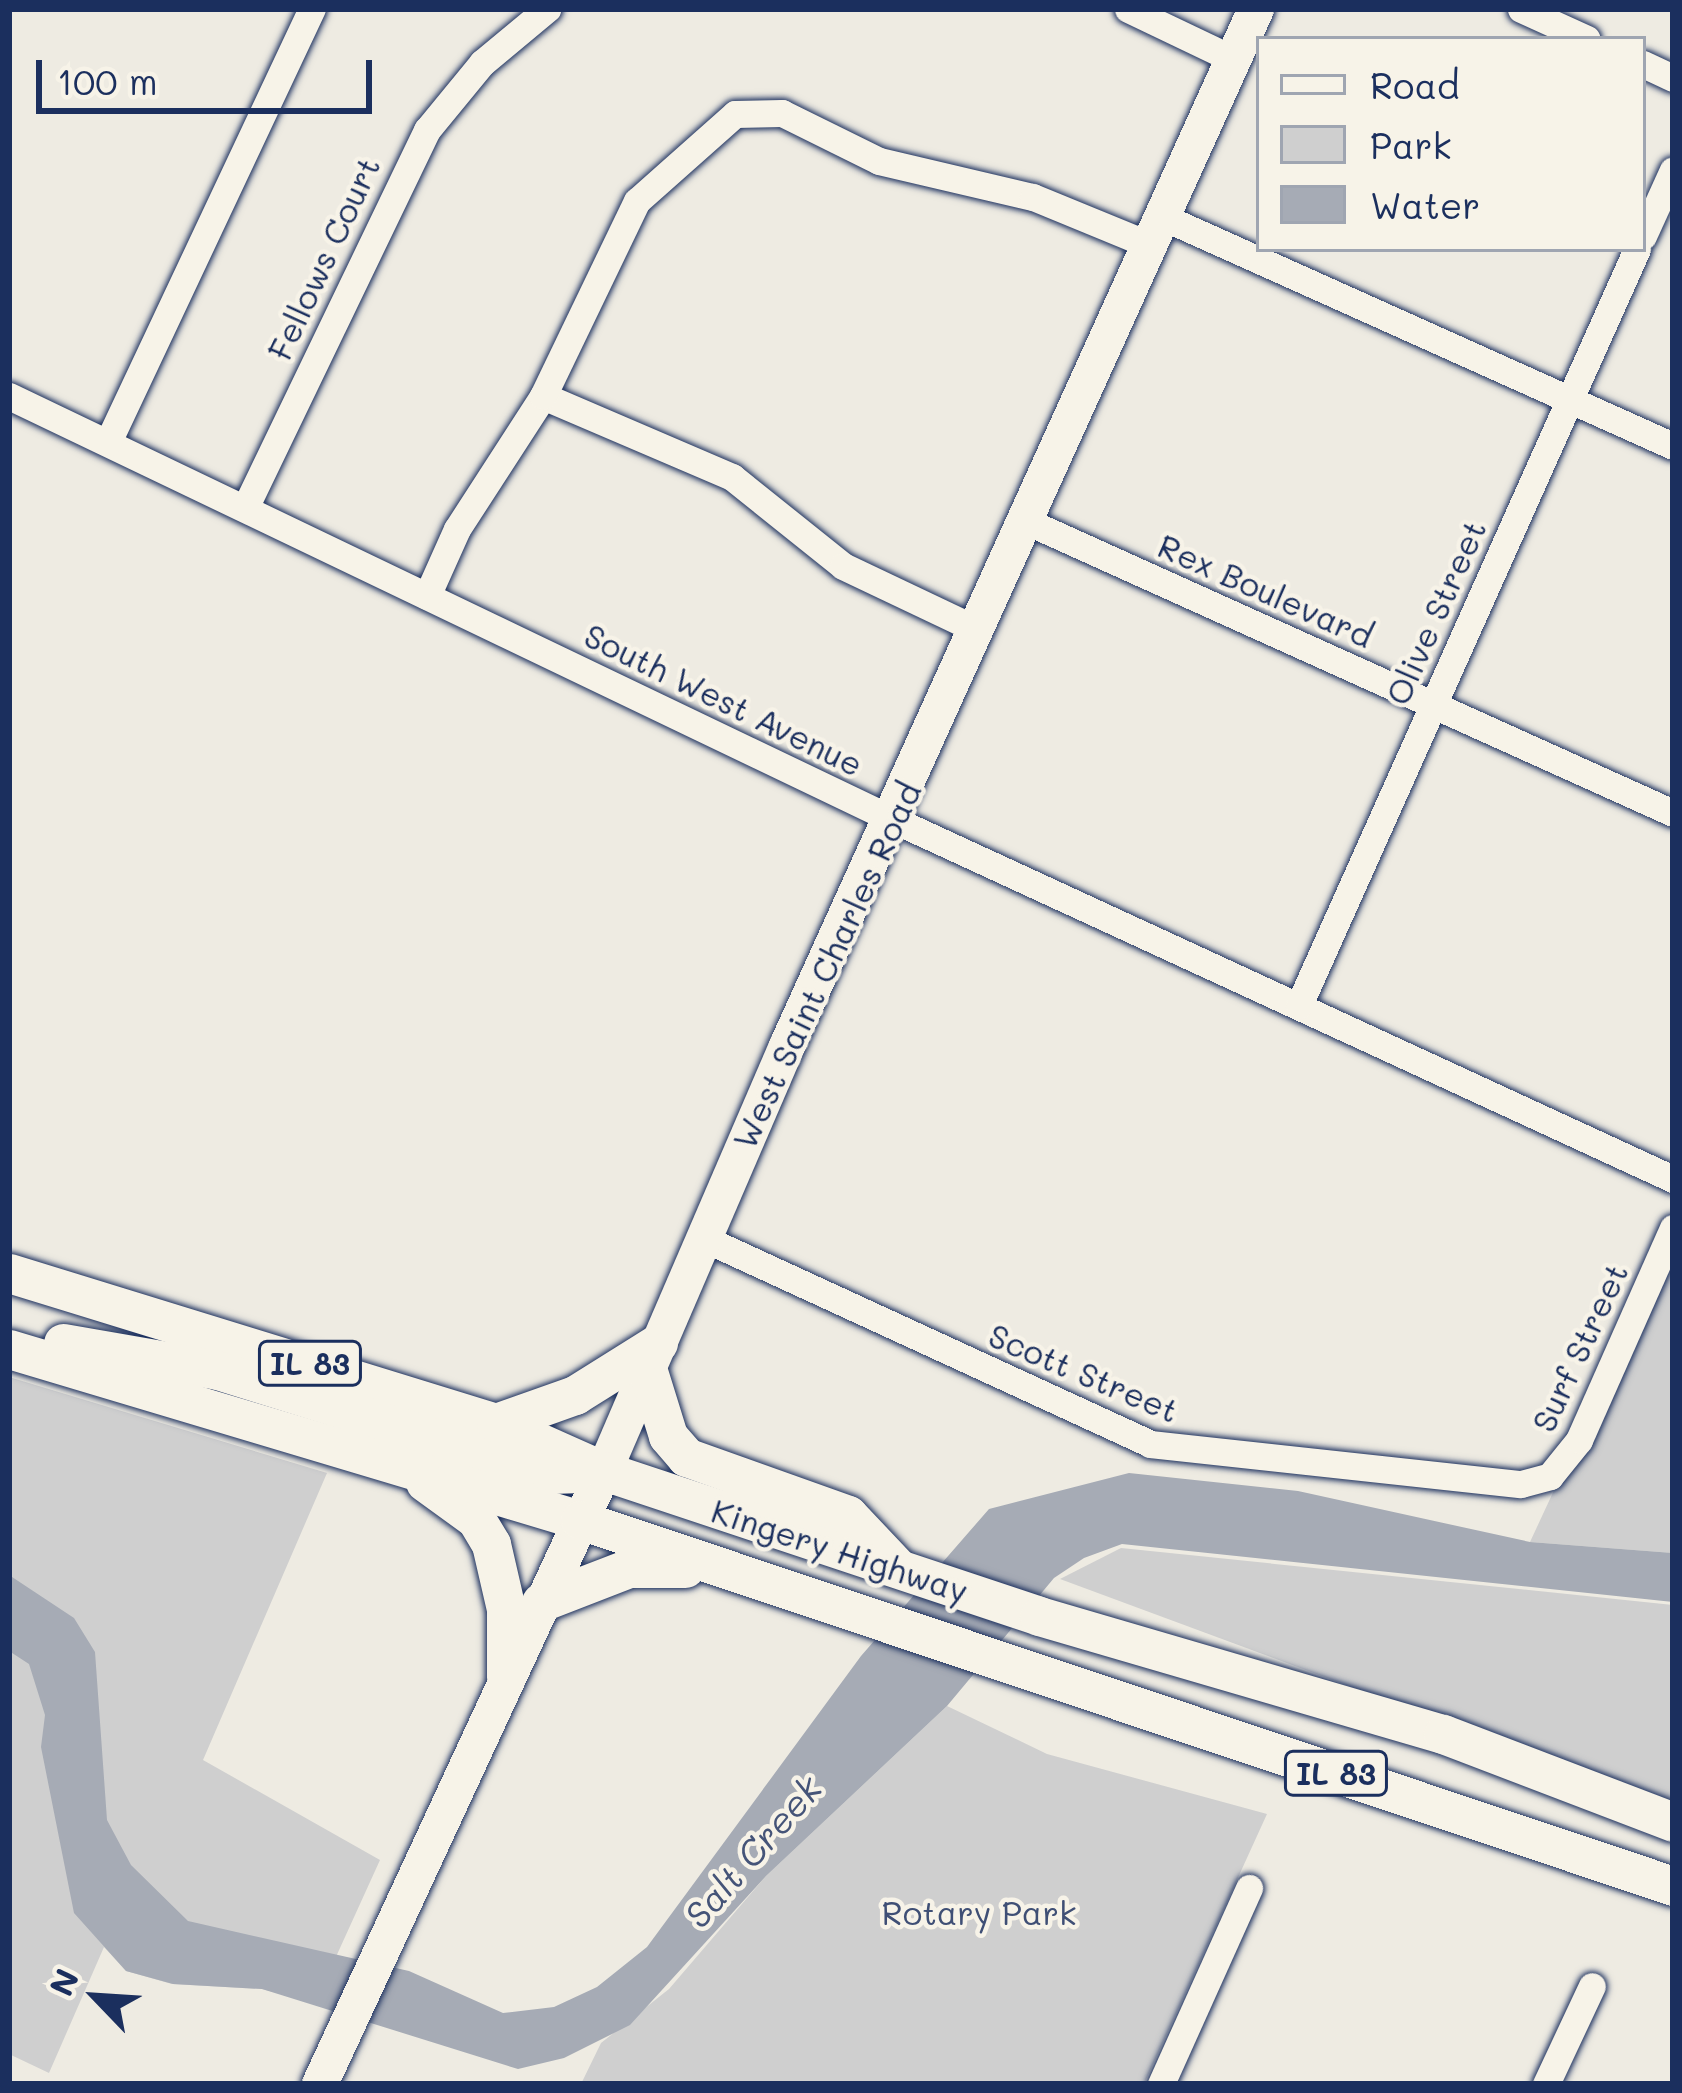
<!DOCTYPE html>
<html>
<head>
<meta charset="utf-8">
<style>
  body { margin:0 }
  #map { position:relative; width:1682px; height:2093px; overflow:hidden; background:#eeebe2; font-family:Mali,sans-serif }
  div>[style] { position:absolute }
  .green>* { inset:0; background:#cfcfcf }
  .water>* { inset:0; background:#a6abb5 }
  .roads { filter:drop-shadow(0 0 3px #1b2f5e) drop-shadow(0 0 3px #1b2f5e) }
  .minor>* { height:27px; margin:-13.5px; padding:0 13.5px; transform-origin:13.5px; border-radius:13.5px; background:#f7f3e8 }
  .major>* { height:36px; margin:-18px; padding:0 18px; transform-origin:18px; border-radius:18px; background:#f7f3e8 }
  .highway>* { height:39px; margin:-19.5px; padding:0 19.5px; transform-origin:19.5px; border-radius:19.5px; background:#f7f3e8 }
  span { translate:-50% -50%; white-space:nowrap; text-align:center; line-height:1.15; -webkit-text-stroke:9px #f7f3e8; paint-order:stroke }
  .shield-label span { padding:3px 9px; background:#f7f3e8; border:3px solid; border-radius:9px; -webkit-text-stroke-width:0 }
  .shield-label { font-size:30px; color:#1b2f5e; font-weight:700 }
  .street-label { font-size:33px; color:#1b2f5e }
  .park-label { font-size:33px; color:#3f4f75 }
  .water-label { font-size:36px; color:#455478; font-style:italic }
  .frame { position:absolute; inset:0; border:12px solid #1b2f5e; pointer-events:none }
  .legend { position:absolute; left:1256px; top:36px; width:390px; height:216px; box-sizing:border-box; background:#f7f3e8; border:3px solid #9fa5b1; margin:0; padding:15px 21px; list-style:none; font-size:36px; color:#1b2f5e }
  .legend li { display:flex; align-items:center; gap:24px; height:60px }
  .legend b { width:60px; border:3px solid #9fa5b1 }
  .north { position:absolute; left:36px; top:1937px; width:120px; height:120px; -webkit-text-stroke:9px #f7f3e8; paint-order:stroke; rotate:295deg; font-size:33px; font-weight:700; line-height:48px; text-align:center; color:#1b2f5e }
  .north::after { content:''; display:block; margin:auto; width:42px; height:54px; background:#1b2f5e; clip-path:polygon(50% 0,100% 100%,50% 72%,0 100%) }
  .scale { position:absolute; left:36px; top:60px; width:336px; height:54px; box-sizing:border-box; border:6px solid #1b2f5e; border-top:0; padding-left:15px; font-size:36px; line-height:42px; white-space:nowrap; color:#1b2f5e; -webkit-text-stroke:9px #f7f3e8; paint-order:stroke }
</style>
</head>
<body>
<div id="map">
  <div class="green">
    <i style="clip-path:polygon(1673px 1256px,1673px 1553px,1530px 1542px,1556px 1486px,1600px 1425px)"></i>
    <i style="clip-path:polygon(9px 1377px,327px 1473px,203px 1760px,380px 1860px,315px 2003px,262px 1989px,172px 1984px,126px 1971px,104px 1947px,49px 2073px,9px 2054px)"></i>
    <i style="clip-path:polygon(1121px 1548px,1673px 1605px,1673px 1806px,1060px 1579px)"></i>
    <i style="clip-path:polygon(947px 1706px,1047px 1754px,1267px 1814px,1144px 2084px,581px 2084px,601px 2043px,669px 1989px,766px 1876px)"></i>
  </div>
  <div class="water">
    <i style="clip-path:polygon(1129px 1473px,1298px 1491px,1530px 1542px,1673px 1553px,1673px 1602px,1122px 1544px,1084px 1558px,1054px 1578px,947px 1706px,766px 1876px,630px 2025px,564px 2058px,518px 2069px,262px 1989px,173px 1984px,126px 1971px,74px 1913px,41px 1747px,45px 1715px,29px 1664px,9px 1651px,9px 1575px,74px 1618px,95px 1652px,107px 1820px,131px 1865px,188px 1921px,409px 1971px,503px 2013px,554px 2007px,597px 1987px,647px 1947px,861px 1656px,989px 1509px)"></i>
  </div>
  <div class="roads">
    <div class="minor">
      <i style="left:1128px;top:9px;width:116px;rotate:25.5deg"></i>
      <i style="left:1521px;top:9px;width:72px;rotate:24.4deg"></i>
      <i style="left:1643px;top:64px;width:33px;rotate:25deg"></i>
      <i style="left:1163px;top:217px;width:559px;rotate:24.18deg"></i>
      <i style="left:1643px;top:236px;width:72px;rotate:-65.6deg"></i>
      <i style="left:9px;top:396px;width:979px;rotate:25.6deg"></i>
      <i style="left:892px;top:819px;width:860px;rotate:24.75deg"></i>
      <i style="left:543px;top:396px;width:206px;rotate:23.2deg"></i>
      <i style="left:732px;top:477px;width:142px;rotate:38.7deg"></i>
      <i style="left:843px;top:566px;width:149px;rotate:25.4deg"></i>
      <i style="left:108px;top:442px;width:479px;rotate:-64.8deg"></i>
      <i style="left:245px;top:508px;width:420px;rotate:-64.3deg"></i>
      <i style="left:427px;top:130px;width:87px;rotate:-50.6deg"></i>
      <i style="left:482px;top:63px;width:85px;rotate:-39.7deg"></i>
      <i style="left:1026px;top:521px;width:710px;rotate:24.29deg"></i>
      <i style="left:427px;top:596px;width:73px;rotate:-65.9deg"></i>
      <i style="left:457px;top:529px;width:158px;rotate:-57.1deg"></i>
      <i style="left:543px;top:396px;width:216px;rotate:-64.3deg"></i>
      <i style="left:637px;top:201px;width:131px;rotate:-41.6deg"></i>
      <i style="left:735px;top:114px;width:47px;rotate:-1.2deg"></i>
      <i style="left:782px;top:113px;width:108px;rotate:26.3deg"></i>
      <i style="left:879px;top:161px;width:158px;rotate:13.2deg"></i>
      <i style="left:1033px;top:197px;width:126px;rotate:22.3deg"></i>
      <i style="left:1299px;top:1005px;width:828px;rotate:-65.91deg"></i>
      <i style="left:703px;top:1238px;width:492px;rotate:24.7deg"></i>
      <i style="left:1150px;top:1444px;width:373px;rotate:6.2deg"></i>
      <i style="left:1521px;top:1484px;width:30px;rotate:-15deg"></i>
      <i style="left:1550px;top:1476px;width:46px;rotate:-51.1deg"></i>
      <i style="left:1579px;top:1440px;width:232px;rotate:-66.1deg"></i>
      <i style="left:1161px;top:2084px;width:215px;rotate:-65.8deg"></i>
      <i style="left:1546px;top:2084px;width:108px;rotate:-64.9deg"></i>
    </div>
    <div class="major">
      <i style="left:320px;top:2084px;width:676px;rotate:-65.14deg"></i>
      <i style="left:604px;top:1471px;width:463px;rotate:-66.7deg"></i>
      <i style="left:787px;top:1046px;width:1138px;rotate:-65.66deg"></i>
    </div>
    <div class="highway">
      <i style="left:9px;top:1273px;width:510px;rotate:17.12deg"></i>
      <i style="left:496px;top:1423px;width:118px;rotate:24deg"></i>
      <i style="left:604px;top:1471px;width:459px;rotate:18.4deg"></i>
      <i style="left:1039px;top:1616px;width:421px;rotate:16.3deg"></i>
      <i style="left:1443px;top:1734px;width:246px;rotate:20.9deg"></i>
      <i style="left:63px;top:1343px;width:156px;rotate:9.9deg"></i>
      <i style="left:217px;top:1370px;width:349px;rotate:17.3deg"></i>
      <i style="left:550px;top:1474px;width:24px;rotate:-2deg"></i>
      <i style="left:9px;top:1349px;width:596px;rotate:16.67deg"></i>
      <i style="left:580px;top:1520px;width:1153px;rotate:18.51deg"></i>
      <i style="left:647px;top:1368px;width:71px;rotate:72.8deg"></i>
      <i style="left:668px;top:1436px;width:28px;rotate:49deg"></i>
      <i style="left:686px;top:1457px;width:172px;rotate:19.7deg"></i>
      <i style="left:848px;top:1515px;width:73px;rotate:46.7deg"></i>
      <i style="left:496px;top:1423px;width:84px;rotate:-19.5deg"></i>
      <i style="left:575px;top:1395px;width:98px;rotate:-32.1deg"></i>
      <i style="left:425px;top:1482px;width:63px;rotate:36deg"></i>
      <i style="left:476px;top:1519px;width:29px;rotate:59deg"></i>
      <i style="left:491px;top:1544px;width:67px;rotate:77deg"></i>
      <i style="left:506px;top:1609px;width:68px;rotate:90deg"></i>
      <i style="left:541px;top:1602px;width:94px;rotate:-21.1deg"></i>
      <i style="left:629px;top:1568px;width:56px"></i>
    </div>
  </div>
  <div class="shield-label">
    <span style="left:310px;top:1363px">IL 83</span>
    <span style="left:1336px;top:1773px">IL 83</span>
  </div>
  <div class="street-label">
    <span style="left:323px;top:258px;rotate:-65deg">Fellows Court</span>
    <span style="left:1266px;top:590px;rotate:24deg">Rex Boulevard</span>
    <span style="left:1435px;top:612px;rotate:-66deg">Olive Street</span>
    <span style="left:724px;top:699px;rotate:26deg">South West Avenue</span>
    <span style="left:826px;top:965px;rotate:-65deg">West Saint Charles Road</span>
    <span style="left:1579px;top:1347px;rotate:-65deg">Surf Street</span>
    <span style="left:1084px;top:1372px;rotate:23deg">Scott Street</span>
    <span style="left:840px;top:1550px;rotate:18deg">Kingery Highway</span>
  </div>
  <div class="park-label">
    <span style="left:979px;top:1912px">Rotary Park</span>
  </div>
  <div class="water-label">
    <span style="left:752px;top:1851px;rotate:-49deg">Salt Creek</span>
  </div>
  <div class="frame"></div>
  <ul class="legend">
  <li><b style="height:15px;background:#f7f3e8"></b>Road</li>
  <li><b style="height:33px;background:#cfcfcf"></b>Park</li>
  <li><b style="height:33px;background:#a6abb5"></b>Water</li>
  </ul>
  <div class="north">N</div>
  <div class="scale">100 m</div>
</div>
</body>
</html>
